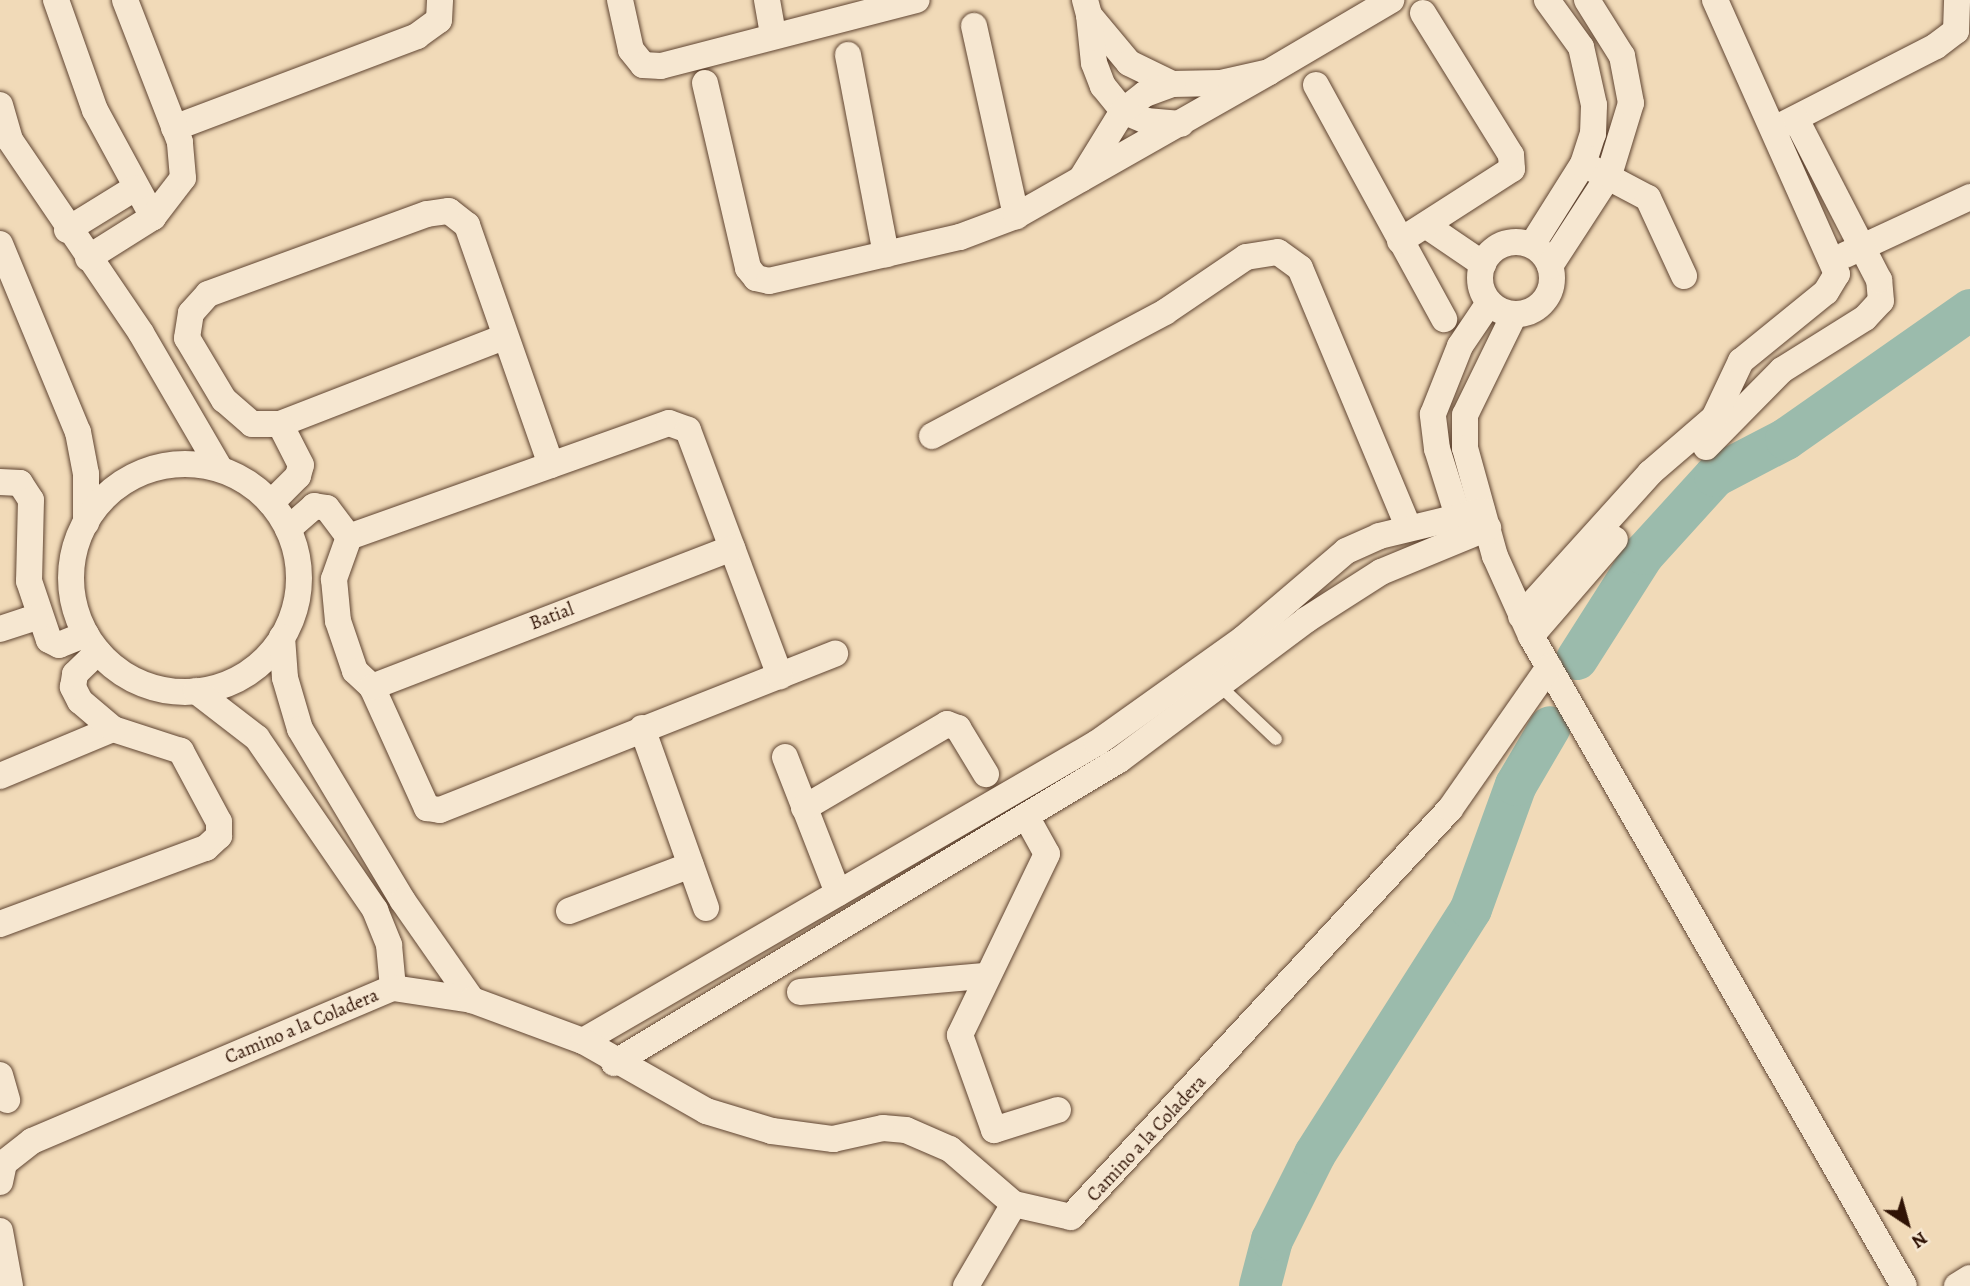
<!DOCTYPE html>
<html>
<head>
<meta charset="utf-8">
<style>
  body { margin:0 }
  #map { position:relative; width:1970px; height:1286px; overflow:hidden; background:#f1dab8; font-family:Alegreya,serif }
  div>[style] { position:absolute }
  .river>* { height:42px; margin:-21px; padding:0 21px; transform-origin:21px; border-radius:21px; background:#9bbbac }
  .roads { filter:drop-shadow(0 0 2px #604532) drop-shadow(0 0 2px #604532) }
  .service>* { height:12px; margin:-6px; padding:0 6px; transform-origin:6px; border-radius:6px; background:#f6e7d1 }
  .minor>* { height:26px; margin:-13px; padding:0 13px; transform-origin:13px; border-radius:13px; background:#f6e7d1 }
  .minor>.ring { margin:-13px; padding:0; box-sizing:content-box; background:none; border:26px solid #f6e7d1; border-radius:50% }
  span { translate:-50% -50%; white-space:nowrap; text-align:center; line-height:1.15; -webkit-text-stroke:5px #f6e7d1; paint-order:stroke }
  .street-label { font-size:19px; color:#301305 }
  .north { position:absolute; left:1872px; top:1188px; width:70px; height:70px; -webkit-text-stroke:5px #f6e7d1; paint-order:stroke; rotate:144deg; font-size:19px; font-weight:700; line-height:28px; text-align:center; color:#301305 }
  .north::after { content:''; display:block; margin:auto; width:24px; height:32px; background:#301305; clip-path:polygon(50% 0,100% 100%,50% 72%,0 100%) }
</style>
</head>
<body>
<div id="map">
  <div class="river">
    <i style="left:1577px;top:659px;width:125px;rotate:-57.5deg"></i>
    <i style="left:1644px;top:554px;width:105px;rotate:-47.7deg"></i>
    <i style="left:1715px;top:476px;width:80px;rotate:-27.5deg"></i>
    <i style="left:1786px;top:439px;width:225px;rotate:-35deg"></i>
    <i style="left:1260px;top:1286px;width:48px;rotate:-75.4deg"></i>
    <i style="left:1272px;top:1240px;width:96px;rotate:-63.4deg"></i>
    <i style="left:1315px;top:1154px;width:290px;rotate:-57.5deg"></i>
    <i style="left:1471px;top:909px;width:132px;rotate:-70.1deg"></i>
    <i style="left:1516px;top:785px;width:67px;rotate:-59.6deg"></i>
  </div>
  <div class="roads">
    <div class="service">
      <i style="left:1220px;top:686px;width:77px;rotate:43.4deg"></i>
    </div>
    <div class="minor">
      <i style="left:56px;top:0;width:117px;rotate:70.5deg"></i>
      <i style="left:95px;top:110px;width:122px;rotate:61.5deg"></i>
      <i style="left:620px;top:0;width:51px;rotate:77.6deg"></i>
      <i style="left:631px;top:50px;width:19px;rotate:51deg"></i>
      <i style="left:643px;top:65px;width:18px;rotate:3deg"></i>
      <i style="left:661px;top:66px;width:264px;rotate:-14.5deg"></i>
      <i style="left:767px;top:0;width:35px;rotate:80deg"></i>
      <i style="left:1085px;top:0;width:16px;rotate:75deg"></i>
      <i style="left:1089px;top:15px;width:62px;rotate:50.2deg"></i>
      <i style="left:1129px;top:63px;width:48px;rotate:26deg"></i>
      <i style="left:1172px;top:84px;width:49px;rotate:-1.2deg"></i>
      <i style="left:1221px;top:83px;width:49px;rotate:-12.9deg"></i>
      <i style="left:1269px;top:72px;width:142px;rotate:-30.5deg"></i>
      <i style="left:1089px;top:15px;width:48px;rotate:84.1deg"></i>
      <i style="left:1094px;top:63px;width:25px;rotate:69deg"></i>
      <i style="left:1103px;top:86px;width:32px;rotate:51deg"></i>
      <i style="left:1123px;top:111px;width:25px;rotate:23deg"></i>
      <i style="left:1146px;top:121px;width:35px;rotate:5deg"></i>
      <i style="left:974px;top:26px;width:195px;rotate:77.5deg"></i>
      <i style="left:848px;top:55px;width:203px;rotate:79.2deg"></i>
      <i style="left:705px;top:83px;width:190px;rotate:76.9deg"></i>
      <i style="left:748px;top:268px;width:13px;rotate:51deg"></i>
      <i style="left:756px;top:278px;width:13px;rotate:13deg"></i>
      <i style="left:769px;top:281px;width:196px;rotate:-13deg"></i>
      <i style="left:960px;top:237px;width:60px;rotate:-20.6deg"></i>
      <i style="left:1016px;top:216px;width:291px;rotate:-29.6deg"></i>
      <i style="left:1316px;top:85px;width:267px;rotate:61.3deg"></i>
      <i style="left:0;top:105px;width:36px;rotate:74deg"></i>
      <i style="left:10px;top:140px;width:233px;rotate:55.8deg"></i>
      <i style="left:141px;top:333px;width:157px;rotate:59.8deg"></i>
      <i style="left:1780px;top:126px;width:175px;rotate:-27.1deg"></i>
      <i style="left:1936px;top:46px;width:25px;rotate:-37deg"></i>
      <i style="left:1956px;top:31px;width:31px;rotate:-88deg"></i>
      <i style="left:174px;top:128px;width:260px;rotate:-20.7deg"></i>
      <i style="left:417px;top:36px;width:27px;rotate:-36deg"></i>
      <i style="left:439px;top:20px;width:20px;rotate:-87deg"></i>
      <i style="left:1593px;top:169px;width:62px;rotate:27.8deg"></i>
      <i style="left:1648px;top:198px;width:86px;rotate:65.2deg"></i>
      <i style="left:1081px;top:179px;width:80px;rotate:-58.3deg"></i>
      <i style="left:1123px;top:111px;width:28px;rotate:-38deg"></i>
      <i style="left:1145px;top:94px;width:29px;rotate:-20deg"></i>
      <i style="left:1427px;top:226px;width:68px;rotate:34.2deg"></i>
      <i style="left:67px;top:230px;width:80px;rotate:-31.7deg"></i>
      <i style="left:1400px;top:241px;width:133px;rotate:-32.7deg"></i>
      <i style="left:1512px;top:169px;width:14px;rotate:-94deg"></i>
      <i style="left:1511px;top:155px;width:167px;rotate:-121.8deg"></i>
      <i class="ring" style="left:1480px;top:242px;width:46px;height:46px"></i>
      <i style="left:0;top:244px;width:204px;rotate:67.5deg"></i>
      <i style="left:78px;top:432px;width:43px;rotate:79.2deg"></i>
      <i style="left:86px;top:474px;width:49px;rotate:90deg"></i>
      <i style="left:1532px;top:245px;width:96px;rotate:-57.8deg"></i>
      <i style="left:1583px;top:164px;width:32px;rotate:-72deg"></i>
      <i style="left:1593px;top:134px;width:29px;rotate:-88deg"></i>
      <i style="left:1594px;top:105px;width:59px;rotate:-102.6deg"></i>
      <i style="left:1581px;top:47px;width:58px;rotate:-125.9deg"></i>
      <i style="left:1845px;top:255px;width:138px;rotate:-24.9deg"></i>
      <i style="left:88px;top:258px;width:77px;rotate:-32.2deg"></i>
      <i style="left:153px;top:217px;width:49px;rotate:-52.4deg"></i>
      <i style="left:183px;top:178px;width:36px;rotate:-95deg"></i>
      <i style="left:180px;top:142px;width:152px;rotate:-111.2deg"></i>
      <i style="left:1550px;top:266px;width:108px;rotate:-57deg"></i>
      <i style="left:1609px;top:175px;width:75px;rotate:-73deg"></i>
      <i style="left:1631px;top:103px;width:48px;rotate:-100.8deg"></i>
      <i style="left:1622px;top:56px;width:66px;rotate:-122deg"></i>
      <i style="left:1514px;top:315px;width:111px;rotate:116.1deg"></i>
      <i style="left:1465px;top:415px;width:33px;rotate:90deg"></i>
      <i style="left:1465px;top:448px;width:112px;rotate:74.5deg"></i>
      <i style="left:1495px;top:556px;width:88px;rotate:65.8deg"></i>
      <i style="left:1531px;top:636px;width:749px;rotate:60.15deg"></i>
      <i style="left:504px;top:337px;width:240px;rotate:158.8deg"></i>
      <i style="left:280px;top:424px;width:28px;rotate:180deg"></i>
      <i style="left:252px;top:424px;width:37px;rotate:-139deg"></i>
      <i style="left:224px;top:400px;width:72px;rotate:-120.8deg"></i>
      <i style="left:187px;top:338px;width:25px;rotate:-81deg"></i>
      <i style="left:191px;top:313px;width:25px;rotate:-48deg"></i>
      <i style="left:208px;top:294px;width:233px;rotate:-20.1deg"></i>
      <i style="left:427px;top:214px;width:22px;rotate:-8deg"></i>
      <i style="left:449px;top:211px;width:23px;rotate:38deg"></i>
      <i style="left:467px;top:225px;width:254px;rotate:70.7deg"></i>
      <i style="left:551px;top:465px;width:214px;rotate:160.4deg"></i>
      <i style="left:349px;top:537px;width:45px;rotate:109.7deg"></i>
      <i style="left:334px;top:579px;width:42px;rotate:84.6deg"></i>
      <i style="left:338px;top:621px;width:53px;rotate:71.2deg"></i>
      <i style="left:355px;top:671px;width:23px;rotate:43deg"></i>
      <i style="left:372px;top:687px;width:133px;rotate:65.6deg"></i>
      <i style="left:427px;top:808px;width:13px;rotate:9deg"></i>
      <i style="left:440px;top:810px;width:425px;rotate:-21.6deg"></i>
      <i style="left:932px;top:436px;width:264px;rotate:-28deg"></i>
      <i style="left:1165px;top:312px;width:98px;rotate:-34.2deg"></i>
      <i style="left:1246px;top:257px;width:32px;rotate:-9deg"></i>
      <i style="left:1278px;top:252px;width:27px;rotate:36deg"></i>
      <i style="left:1300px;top:268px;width:282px;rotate:67.3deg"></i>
      <i style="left:1706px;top:447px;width:108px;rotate:-45.4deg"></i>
      <i style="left:1782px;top:370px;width:98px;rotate:-32.1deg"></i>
      <i style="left:1865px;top:318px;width:23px;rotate:-47deg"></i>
      <i style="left:1881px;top:301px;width:21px;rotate:-95deg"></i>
      <i style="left:1879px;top:280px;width:181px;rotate:-117.3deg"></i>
      <i class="ring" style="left:71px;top:464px;width:202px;height:202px"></i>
      <i style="left:551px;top:465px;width:125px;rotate:-19.6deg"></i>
      <i style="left:669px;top:423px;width:20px;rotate:20deg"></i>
      <i style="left:688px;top:430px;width:263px;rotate:69.5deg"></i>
      <i style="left:0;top:482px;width:20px;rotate:3deg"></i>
      <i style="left:20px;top:483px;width:20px;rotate:57deg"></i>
      <i style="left:31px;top:500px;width:81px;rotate:91.4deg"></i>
      <i style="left:29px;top:581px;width:62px;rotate:71.3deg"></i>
      <i style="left:49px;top:640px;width:11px;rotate:27deg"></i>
      <i style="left:59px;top:645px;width:29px;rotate:-22deg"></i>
      <i style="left:271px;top:503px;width:38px;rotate:-45deg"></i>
      <i style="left:298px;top:476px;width:11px;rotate:-75deg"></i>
      <i style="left:301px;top:465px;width:46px;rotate:-117.1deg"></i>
      <i style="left:288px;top:529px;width:35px;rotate:-41deg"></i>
      <i style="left:314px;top:506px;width:13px;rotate:9deg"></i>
      <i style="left:327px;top:508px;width:36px;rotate:53deg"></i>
      <i style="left:1463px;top:532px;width:87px;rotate:-107.4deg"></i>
      <i style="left:1437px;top:449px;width:35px;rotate:-97deg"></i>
      <i style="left:1433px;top:414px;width:73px;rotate:-68.3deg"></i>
      <i style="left:1460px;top:346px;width:52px;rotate:-56deg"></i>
      <i style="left:1521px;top:616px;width:193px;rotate:-47.9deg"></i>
      <i style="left:1650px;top:473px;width:84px;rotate:-40.7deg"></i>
      <i style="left:1714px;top:418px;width:63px;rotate:-64.7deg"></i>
      <i style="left:1741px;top:361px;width:109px;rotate:-39.1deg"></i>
      <i style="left:1826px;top:292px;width:21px;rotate:-59deg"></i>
      <i style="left:1837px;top:274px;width:300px;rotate:-114deg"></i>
      <i style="left:0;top:629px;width:39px;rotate:-18deg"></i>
      <i style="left:1531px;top:636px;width:128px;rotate:-49.1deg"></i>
      <i style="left:282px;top:637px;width:41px;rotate:85.8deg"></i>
      <i style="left:285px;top:678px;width:53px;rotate:73.6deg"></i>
      <i style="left:300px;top:729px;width:200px;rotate:59.1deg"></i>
      <i style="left:403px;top:901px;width:121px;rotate:55.1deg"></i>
      <i style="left:372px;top:687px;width:386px;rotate:-21.1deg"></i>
      <i style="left:196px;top:691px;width:77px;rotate:37.6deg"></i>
      <i style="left:257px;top:738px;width:209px;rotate:55.5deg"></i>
      <i style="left:375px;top:910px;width:38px;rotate:68deg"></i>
      <i style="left:389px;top:945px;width:43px;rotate:84.7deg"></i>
      <i style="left:642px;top:728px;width:191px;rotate:70.4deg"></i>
      <i style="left:785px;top:757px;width:146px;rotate:68.7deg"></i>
      <i style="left:0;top:776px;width:122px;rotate:-22.6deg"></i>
      <i style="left:804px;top:808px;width:166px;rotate:-30.4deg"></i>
      <i style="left:947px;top:724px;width:12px;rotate:20deg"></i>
      <i style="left:958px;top:728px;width:54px;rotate:58.7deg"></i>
      <i style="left:1026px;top:816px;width:43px;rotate:61.1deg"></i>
      <i style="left:1047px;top:854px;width:201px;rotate:115.7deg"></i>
      <i style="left:960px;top:1035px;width:101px;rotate:70.3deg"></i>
      <i style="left:994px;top:1130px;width:67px;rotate:-17.4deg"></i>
      <i style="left:569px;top:911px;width:130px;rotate:-20.7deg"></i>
      <i style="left:0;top:924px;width:220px;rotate:-20.3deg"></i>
      <i style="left:206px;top:848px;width:18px;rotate:-43deg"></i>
      <i style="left:219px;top:836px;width:14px;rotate:-90deg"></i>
      <i style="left:219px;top:822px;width:81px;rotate:-118.2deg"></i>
      <i style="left:181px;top:751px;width:71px;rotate:-162.1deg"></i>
      <i style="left:113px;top:729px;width:43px;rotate:-139.7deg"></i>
      <i style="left:80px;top:701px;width:16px;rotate:-117deg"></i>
      <i style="left:73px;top:687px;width:13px;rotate:-81deg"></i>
      <i style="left:75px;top:674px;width:32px;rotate:-44deg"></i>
      <i style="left:800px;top:992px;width:185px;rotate:-5deg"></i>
      <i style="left:583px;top:1041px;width:594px;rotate:-30.1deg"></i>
      <i style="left:1097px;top:743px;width:179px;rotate:-35.5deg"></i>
      <i style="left:1243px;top:639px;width:135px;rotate:-40.5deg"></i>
      <i style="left:1346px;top:551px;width:36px;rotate:-24deg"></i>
      <i style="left:1379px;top:536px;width:106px;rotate:-13.6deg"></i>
      <i style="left:614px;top:1063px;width:589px;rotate:-30.96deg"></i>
      <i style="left:1119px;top:760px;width:234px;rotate:-36.8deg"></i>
      <i style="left:1306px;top:620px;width:89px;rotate:-32.6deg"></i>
      <i style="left:1381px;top:572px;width:116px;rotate:-22.4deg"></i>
      <i style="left:0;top:1075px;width:26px;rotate:74deg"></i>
      <i style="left:0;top:1182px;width:19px;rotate:-78deg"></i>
      <i style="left:4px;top:1163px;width:36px;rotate:-38deg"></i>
      <i style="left:32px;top:1141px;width:392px;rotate:-23deg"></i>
      <i style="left:393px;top:988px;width:80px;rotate:8.6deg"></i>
      <i style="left:472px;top:1000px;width:118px;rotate:20.3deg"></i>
      <i style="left:583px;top:1041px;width:142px;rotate:29.6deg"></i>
      <i style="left:706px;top:1111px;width:69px;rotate:16.9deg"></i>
      <i style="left:772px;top:1131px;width:62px;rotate:7.5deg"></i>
      <i style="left:833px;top:1139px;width:51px;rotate:-12.4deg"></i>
      <i style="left:883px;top:1128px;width:23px;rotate:5deg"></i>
      <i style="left:906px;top:1130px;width:48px;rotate:23.4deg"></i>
      <i style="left:950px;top:1149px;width:84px;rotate:40.7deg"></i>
      <i style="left:1014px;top:1204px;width:58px;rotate:12.8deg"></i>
      <i style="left:1071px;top:1217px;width:557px;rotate:-47.11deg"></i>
      <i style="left:1450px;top:809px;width:173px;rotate:-55.1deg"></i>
      <i style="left:0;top:1231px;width:56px;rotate:79.7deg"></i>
      <i style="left:966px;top:1286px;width:95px;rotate:-59.7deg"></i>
      <i style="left:1957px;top:1286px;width:15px;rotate:-32deg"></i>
    </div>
  </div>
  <div class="street-label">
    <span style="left:552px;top:617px;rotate:-21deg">Batial</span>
    <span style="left:302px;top:1027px;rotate:-23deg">Camino a la Coladera</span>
    <span style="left:1147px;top:1139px;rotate:-47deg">Camino a la Coladera</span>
  </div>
  <div class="north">N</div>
</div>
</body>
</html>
